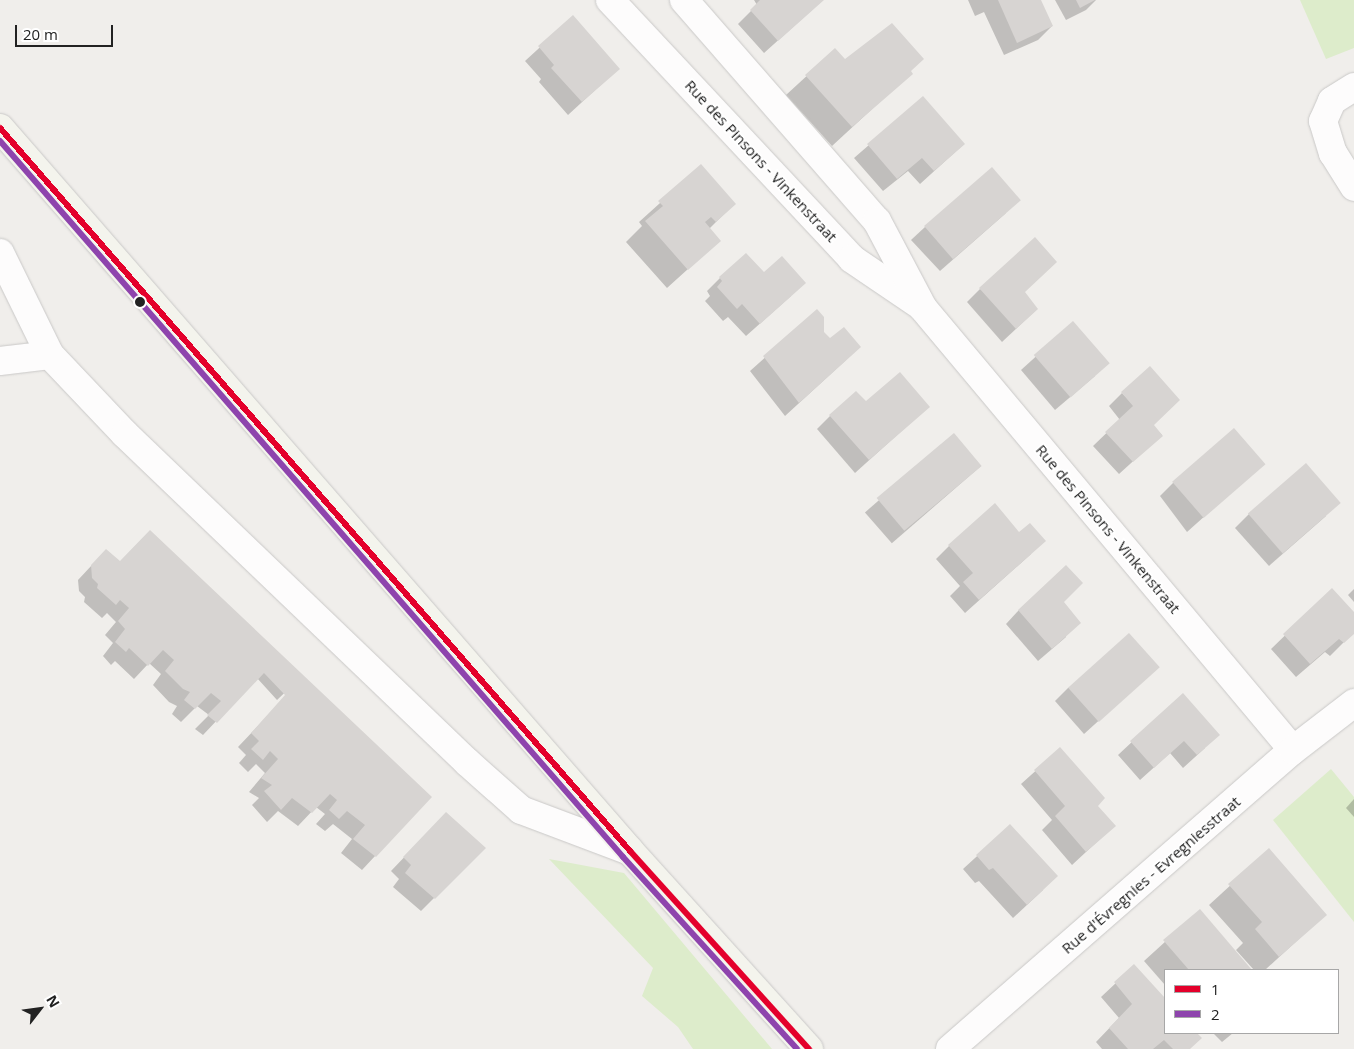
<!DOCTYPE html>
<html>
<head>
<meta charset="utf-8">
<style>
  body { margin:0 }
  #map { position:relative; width:1354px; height:1049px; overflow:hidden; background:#f0eeeb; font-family:"Open Sans",sans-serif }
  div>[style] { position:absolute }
  .grass>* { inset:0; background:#ddeccb }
  .shadow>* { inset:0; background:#0003; transform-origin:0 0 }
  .building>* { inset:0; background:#d7d4d2; transform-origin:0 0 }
  .roads { filter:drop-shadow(0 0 1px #c9c8c7) drop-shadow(0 0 1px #c9c8c7) }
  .street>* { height:28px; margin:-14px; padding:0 14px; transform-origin:14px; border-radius:14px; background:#fdfcfc }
  .secondary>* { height:28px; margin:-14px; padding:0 14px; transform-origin:14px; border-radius:14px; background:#f4f4ed }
  .bus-1>* { height:6px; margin:-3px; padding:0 3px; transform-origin:3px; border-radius:3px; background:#e4002b }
  .bus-2>* { height:6px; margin:-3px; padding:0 3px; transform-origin:3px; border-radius:3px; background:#8e44ad }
  .dots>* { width:14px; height:14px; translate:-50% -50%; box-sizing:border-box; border:2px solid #fff; border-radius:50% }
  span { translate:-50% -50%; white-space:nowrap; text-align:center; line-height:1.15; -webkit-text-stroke:4px #fff; paint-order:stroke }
  .street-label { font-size:15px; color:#222 }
  .legend { position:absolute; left:1164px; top:969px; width:175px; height:65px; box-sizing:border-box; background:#fff; border:1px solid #a7a7a7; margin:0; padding:6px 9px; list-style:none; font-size:15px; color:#222 }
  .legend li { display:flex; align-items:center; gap:10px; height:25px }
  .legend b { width:25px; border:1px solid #a7a7a7 }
  .north { position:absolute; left:15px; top:984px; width:50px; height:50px; -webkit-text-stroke:4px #fff; paint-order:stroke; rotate:60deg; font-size:14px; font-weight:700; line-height:20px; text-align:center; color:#222 }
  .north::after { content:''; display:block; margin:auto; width:18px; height:22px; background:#222; clip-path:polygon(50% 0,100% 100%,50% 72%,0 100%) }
  .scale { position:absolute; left:15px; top:25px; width:98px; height:22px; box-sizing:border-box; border:2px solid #222; border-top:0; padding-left:6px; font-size:15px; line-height:18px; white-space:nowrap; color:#222; -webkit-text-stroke:4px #fff; paint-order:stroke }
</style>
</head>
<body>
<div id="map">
  <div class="grass">
    <i style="clip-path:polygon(1300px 0,1354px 0,1354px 48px,1326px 59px)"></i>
    <i style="clip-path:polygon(1331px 769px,1354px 797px,1354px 922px,1273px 820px)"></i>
    <i style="clip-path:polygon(549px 859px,624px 873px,772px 1049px,693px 1049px,678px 1027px,642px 996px,653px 968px)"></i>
  </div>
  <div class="shadow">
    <i style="clip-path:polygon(754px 0,823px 0,764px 53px,738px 24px,757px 5px)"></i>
    <i style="clip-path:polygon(968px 0,1040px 0,1052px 26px,1038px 40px,1004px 55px,984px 12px,975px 16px)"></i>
    <i style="clip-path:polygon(1055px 0,1096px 0,1086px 10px,1066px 20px)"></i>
    <i style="clip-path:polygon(573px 17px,618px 69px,568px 115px,539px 82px,541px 79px,525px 61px)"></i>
    <i style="clip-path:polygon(835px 50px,845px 60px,910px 71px,911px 73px,832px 146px,786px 95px)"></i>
    <i style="clip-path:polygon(923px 98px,964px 144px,920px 184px,908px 171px,883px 191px,854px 158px)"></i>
    <i style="clip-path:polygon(701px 166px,734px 204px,709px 229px,719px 241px,667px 288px,626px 242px,642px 226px,639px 222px)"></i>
    <i style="clip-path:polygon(1006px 213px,940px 271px,911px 240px,925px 227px)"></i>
    <i style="clip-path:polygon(763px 273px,791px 296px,746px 336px,728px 317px,723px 321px,705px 301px,710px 296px,707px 291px,720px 278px)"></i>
    <i style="clip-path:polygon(980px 289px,1037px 309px,1002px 342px,967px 302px)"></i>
    <i style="clip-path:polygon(817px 311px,823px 332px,846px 360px,785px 416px,750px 371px)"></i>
    <i style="clip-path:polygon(1073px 323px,1095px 376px,1055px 410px,1021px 370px)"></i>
    <i style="clip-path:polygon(1122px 393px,1162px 435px,1119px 474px,1093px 446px,1120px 420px,1109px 406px)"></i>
    <i style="clip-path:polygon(928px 407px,855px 473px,817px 429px,830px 416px)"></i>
    <i style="left:954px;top:435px;width:41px;height:118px;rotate:49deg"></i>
    <i style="clip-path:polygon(1263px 464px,1187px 532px,1160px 496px,1173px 483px)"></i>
    <i style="clip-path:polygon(1249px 514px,1326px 516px,1269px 566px,1235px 528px)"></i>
    <i style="clip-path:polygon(150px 531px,430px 797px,362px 870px,341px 853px,352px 839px,333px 824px,325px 831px,316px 824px,325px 814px,316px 807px,298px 826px,278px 811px,267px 822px,252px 805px,259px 798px,249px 792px,265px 773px,256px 764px,248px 772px,239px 763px,246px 755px,238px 747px,302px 679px,300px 678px,277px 700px,257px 678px,203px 735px,195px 729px,209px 715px,197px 706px,181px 722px,172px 714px,177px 706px,169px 702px,153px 685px,161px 674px,149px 663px,134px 679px,115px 661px,111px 665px,103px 656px,113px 643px,105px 635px,116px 622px,107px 613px,102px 618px,84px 602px,85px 597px,79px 591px,78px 580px,106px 550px,120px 562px)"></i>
    <i style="clip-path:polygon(949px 546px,1031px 554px,965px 613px,950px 596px,960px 586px,936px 559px)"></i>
    <i style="clip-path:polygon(1354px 589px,1354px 602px,1348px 595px)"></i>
    <i style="clip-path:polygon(1332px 590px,1354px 614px,1354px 632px,1330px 656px,1325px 652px,1296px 677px,1271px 649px)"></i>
    <i style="clip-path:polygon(1062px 602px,1066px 637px,1038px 661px,1006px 624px,1019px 610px)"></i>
    <i style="clip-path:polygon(1158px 667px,1084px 734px,1055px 701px,1068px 688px)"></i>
    <i style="clip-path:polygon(1182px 695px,1205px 748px,1183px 768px,1170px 753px,1140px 780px,1118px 755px)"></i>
    <i style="clip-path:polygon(1060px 749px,1096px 806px,1114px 826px,1072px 865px,1042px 830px,1052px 820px,1021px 784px)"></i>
    <i style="clip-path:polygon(1354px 799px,1354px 817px,1346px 808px)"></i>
    <i style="clip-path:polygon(1010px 826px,1043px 890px,1013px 918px,979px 881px,975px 883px,963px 869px)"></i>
    <i style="clip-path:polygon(433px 827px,484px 848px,421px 911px,393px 887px,399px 879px,391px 871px)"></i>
    <i style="clip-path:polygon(1269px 850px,1325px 915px,1265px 970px,1254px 970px,1236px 950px,1243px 943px,1209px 905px)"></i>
    <i style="clip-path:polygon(1199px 911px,1250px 970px,1165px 970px,1165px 985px,1144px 961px)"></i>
    <i style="clip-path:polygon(1134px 966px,1165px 1000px,1165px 1033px,1195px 1033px,1200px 1038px,1189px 1049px,1102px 1049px,1096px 1042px,1119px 1018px,1101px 997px)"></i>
    <i style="clip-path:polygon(1213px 1033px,1233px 1033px,1222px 1042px)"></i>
  </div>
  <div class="building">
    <i style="clip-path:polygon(760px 0,824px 0,778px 41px,750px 10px)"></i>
    <i style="clip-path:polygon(998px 0,1041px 0,1053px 26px,1017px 43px)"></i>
    <i style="clip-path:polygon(1076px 0,1095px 0,1080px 8px)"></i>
    <i style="clip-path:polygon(573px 15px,620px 69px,582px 102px,551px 68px,554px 65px,538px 46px)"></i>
    <i style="clip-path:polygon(892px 23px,924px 59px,911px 71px,913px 74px,852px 127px,805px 75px,835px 48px,845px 59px)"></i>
    <i style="clip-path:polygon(923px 96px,965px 144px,934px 171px,922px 158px,897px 179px,867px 144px)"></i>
    <i style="clip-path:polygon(701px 164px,736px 204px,716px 222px,711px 217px,705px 222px,721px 241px,688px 270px,645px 221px,663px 206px,658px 201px)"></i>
    <i style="left:992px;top:167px;width:44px;height:90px;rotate:49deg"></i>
    <i style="clip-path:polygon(1035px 237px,1057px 262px,1025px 292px,1038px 309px,1016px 329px,979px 288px)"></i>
    <i style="clip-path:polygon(746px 253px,764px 272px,782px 256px,806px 283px,760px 324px,742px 304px,737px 309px,717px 287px,722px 281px,719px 277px)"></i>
    <i style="clip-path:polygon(817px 309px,824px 317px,824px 332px,830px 338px,844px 327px,861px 347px,799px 403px,763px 356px)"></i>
    <i style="left:1073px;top:321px;width:56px;height:52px;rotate:49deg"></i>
    <i style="clip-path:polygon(1150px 366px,1180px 400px,1154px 425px,1163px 436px,1133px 462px,1105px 432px,1133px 406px,1121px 392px)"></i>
    <i style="clip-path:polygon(900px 372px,930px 407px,869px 460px,829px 415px,856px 391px,866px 401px)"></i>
    <i style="left:1234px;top:428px;width:48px;height:82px;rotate:49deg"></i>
    <i style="left:954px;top:433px;width:43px;height:101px;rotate:50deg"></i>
    <i style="left:1306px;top:463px;width:53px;height:77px;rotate:49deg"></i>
    <i style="clip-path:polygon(995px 503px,1019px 532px,1030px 523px,1046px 541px,979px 600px,963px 582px,973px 573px,948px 545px)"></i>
    <i style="clip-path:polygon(150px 530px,432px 797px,376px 857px,353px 839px,365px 825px,347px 811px,339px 819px,329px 810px,337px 800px,330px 794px,312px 813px,292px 798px,281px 810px,264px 791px,272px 785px,261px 778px,278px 759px,270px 751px,263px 760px,251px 749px,259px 741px,251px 733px,285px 695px,264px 673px,217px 723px,207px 715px,221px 701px,211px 693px,195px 709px,184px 700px,190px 692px,183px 689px,165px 671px,174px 660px,163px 650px,148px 666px,129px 648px,126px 652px,115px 642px,125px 629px,118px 621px,129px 608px,120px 600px,116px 605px,97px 588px,98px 584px,92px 578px,91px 565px,106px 549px,120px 561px)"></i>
    <i style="clip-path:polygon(1066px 565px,1083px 583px,1064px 602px,1081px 623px,1052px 649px,1018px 610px)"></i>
    <i style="clip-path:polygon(1332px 588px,1354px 612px,1354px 634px,1344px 643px,1339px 639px,1310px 664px,1283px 634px)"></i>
    <i style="left:1129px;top:633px;width:46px;height:82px;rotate:48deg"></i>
    <i style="clip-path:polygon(1183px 693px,1220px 735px,1197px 755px,1184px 741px,1154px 768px,1130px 741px)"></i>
    <i style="clip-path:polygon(1060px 747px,1105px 798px,1098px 806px,1116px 826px,1086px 852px,1055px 816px,1065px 806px,1034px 770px)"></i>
    <i style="clip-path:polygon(446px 812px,486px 848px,435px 899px,405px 873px,411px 865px,403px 857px)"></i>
    <i style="clip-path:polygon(1010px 824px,1058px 876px,1027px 905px,993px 868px,989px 870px,976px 855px)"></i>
    <i style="clip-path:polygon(1269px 848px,1327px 915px,1279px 957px,1255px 929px,1262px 922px,1228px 884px)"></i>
    <i style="clip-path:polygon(1200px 909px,1252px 970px,1189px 970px,1163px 940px)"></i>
    <i style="clip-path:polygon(1134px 964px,1165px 998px,1165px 1033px,1197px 1033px,1202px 1038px,1190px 1049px,1173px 1049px,1164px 1040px,1153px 1049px,1128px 1049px,1109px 1028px,1132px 1004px,1114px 982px)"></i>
  </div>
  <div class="roads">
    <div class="street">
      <i style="left:610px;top:0;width:354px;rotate:46.9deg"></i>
      <i style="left:852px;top:259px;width:82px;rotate:34.1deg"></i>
      <i style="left:684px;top:0;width:293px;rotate:48.9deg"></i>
      <i style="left:877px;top:221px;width:98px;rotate:62.1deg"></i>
      <i style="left:923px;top:308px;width:576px;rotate:50.07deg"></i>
      <i style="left:1354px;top:87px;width:26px;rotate:148deg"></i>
      <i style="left:1332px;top:101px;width:22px;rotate:114deg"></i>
      <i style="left:1323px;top:121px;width:34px;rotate:73deg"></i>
      <i style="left:1333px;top:153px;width:40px;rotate:58deg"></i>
      <i style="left:0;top:253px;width:114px;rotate:63.9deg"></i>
      <i style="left:50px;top:355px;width:109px;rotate:46.5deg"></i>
      <i style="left:125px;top:434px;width:474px;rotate:43.8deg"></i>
      <i style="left:467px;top:762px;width:72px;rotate:41.6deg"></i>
      <i style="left:521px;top:810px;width:116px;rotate:20.6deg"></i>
      <i style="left:0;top:361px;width:50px;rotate:-6.8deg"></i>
      <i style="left:950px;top:1049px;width:455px;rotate:-41.1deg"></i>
      <i style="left:1293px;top:750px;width:77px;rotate:-37.6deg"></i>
    </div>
    <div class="secondary">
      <i style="left:0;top:128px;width:959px;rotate:48.93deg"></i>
      <i style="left:630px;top:851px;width:267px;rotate:47.9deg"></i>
    </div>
  </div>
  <div class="bus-1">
    <i style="left:0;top:128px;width:959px;rotate:48.93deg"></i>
    <i style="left:630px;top:851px;width:267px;rotate:47.9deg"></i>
  </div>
  <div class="bus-2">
    <i style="left:0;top:141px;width:949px;rotate:48.97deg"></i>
    <i style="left:623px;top:857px;width:259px;rotate:47.8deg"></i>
  </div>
  <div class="dots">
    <i style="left:140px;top:302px;background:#222"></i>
  </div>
  <div class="street-label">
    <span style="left:761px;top:161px;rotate:47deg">Rue des Pinsons - Vinkenstraat</span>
    <span style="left:1108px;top:529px;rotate:50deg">Rue des Pinsons - Vinkenstraat</span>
    <span style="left:1151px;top:875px;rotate:-41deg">Rue d'Évregnies - Evregniesstraat</span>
  </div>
  <ul class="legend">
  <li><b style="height:6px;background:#e4002b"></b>1</li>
  <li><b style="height:6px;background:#8e44ad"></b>2</li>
  </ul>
  <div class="north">N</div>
  <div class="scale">20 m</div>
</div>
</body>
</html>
